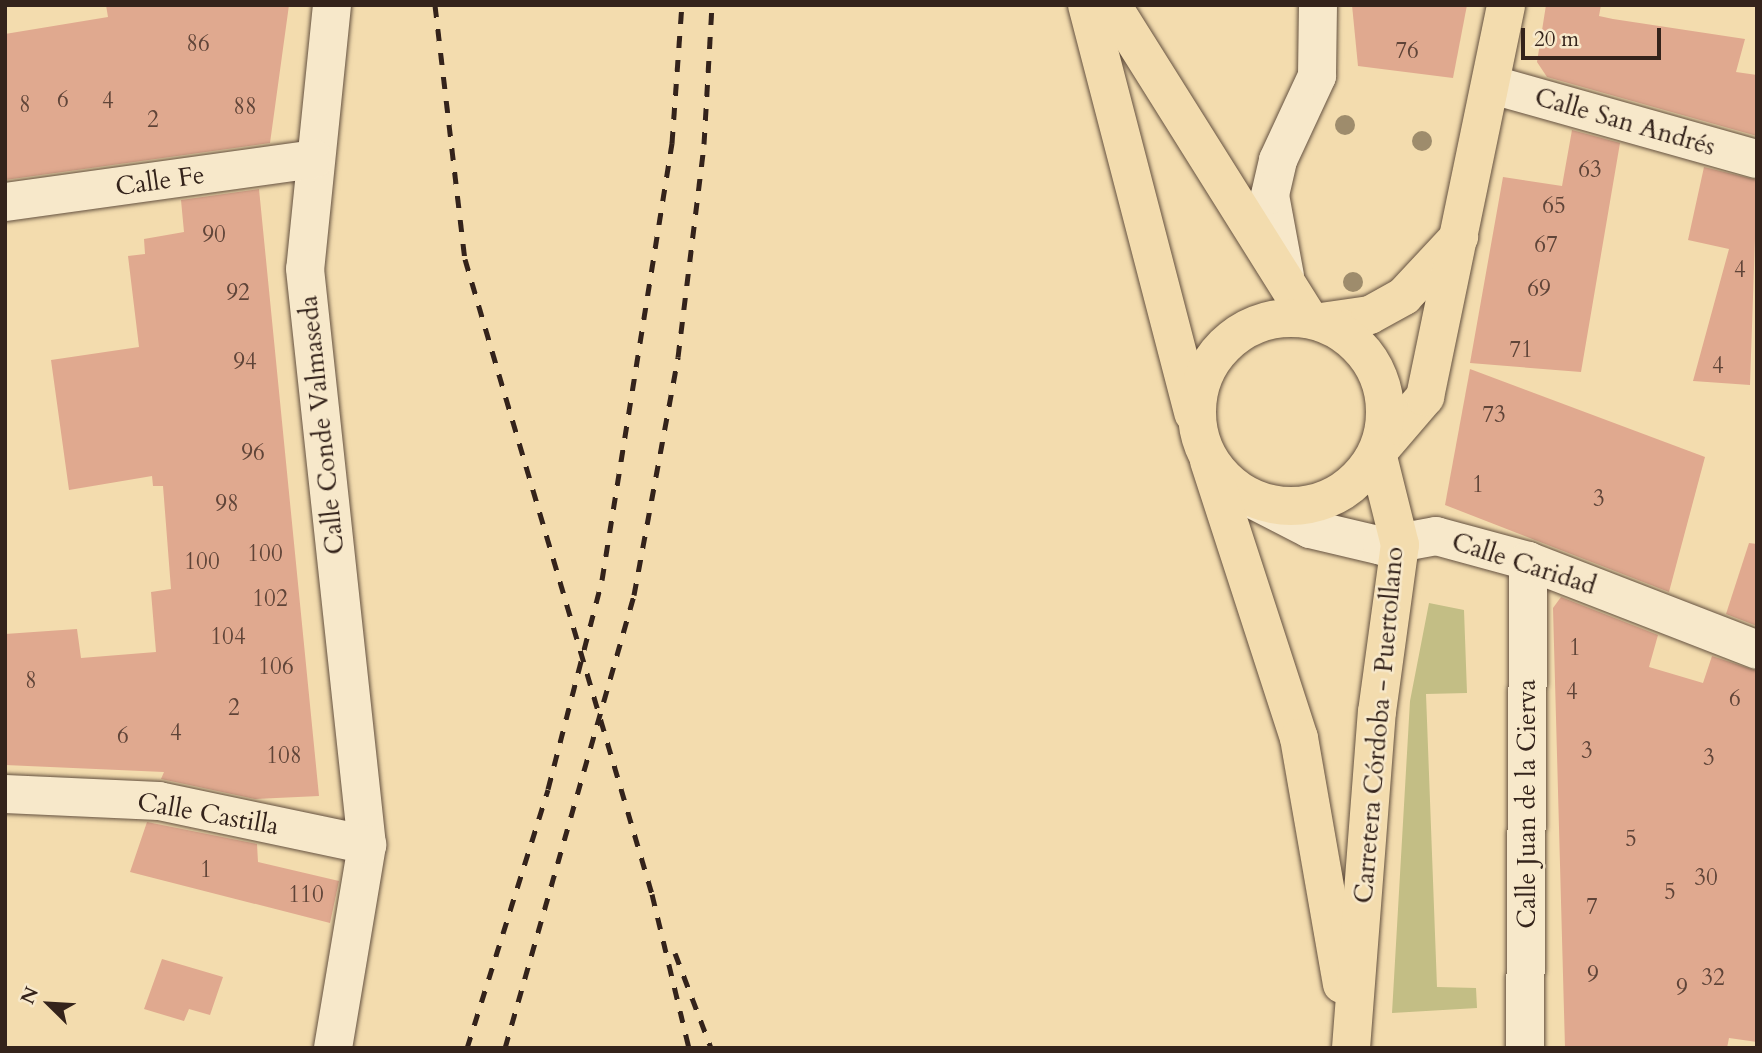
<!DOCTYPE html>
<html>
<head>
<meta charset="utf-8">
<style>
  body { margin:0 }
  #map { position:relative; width:1762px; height:1053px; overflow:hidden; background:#f3dcae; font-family:Cardo,serif }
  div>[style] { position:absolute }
  .green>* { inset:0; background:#c3be85 }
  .building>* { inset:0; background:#e0a98f }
  .roads { filter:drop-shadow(0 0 2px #645140) drop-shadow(0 0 2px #645140) }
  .minor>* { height:38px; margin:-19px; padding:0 19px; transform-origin:19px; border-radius:19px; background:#f7e8ca }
  .major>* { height:38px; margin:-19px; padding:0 19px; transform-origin:19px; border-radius:19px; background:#f3dcae }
  .highway>* { height:38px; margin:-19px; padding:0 19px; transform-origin:19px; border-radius:19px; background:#f3dcae }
  .highway>.ring { margin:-19px; padding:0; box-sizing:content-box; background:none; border:38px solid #f3dcae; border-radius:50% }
  .rail>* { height:5px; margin-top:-2.5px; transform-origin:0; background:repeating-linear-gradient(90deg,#34231b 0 12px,transparent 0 24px) }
  .trees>* { width:20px; height:20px; margin:-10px; border-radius:50%; background:#9e8c6c }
  span { translate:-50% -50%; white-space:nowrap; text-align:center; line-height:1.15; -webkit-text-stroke:5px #f7e8ca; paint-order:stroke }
  .number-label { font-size:23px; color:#5f4438 }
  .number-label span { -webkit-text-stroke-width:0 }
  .street-label { font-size:26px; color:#34231b }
  .frame { position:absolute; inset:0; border:7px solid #34231b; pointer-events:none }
  .north { position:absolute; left:14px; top:969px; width:70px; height:70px; -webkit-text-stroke:5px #f7e8ca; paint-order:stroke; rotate:294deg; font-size:19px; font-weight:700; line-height:28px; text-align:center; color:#34231b }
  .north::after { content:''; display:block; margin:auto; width:24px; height:32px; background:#34231b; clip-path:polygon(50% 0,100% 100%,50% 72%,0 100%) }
  .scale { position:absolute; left:1521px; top:28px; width:140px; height:32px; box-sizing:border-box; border:4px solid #34231b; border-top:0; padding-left:9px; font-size:21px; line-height:24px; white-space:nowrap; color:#34231b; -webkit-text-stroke:5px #f7e8ca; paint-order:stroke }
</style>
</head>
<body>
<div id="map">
  <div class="green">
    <i style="clip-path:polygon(1429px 603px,1464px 610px,1467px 693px,1426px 694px,1437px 987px,1476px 988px,1477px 1008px,1392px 1013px,1410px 701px)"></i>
  </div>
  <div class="building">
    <i style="clip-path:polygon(106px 5px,289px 5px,270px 143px,5px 180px,5px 34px,108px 17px)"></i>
    <i style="clip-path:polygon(1352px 5px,1467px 5px,1453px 78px,1358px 66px)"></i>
    <i style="clip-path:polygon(1546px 5px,1601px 5px,1599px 16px,1613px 19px,1745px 39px,1736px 72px,1757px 75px,1757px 136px,1547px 77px,1537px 62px)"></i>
    <i style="clip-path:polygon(1572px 130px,1620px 143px,1581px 372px,1470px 363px,1503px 177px,1562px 186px)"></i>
    <i style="clip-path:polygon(1704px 167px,1757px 180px,1750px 385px,1693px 381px,1729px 249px,1688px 240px)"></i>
    <i style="clip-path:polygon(259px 189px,319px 796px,255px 799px,161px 779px,164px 772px,5px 765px,5px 634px,77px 629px,81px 658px,156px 652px,151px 592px,171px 589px,163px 486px,153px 486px,152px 476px,69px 490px,51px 360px,139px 347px,128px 256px,145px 254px,144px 239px,184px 232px,181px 200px)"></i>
    <i style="clip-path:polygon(1470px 369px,1705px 457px,1669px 592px,1445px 505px)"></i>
    <i style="clip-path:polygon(1749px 543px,1757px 544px,1757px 626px,1726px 614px)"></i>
    <i style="clip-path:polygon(1561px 597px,1658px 635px,1649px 667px,1703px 683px,1712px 656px,1757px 671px,1757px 1042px,1729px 1038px,1727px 1048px,1565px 1048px,1553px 608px)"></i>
    <i style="clip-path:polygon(147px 822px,257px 844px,258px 862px,339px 881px,330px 923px,130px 872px)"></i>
    <i style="clip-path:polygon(162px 959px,223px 977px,210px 1015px,189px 1009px,184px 1021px,144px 1009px)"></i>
  </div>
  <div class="roads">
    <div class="minor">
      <i style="left:332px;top:5px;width:265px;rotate:95.8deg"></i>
      <i style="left:305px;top:269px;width:579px;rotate:83.86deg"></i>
      <i style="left:367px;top:845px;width:206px;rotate:99.5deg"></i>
      <i style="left:1493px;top:85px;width:274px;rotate:15.7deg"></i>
      <i style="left:5px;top:202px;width:312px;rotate:-7.9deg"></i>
      <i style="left:1285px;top:276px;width:82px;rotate:-100.5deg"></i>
      <i style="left:1270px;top:195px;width:36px;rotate:-77deg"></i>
      <i style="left:1278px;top:160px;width:93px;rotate:-65.1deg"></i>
      <i style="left:1317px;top:76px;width:71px;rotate:-89.2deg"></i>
      <i style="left:1248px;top:497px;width:70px;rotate:27.3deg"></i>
      <i style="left:1310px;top:529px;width:74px;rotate:13.3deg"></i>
      <i style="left:1382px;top:546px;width:55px;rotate:-10.5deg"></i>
      <i style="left:1436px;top:536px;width:95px;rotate:15.2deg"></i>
      <i style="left:1528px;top:561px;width:246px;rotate:21.2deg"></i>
      <i style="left:5px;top:794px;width:154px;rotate:2.6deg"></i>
      <i style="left:159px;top:801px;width:213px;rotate:11.9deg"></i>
      <i style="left:1525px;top:1048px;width:487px;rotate:-89.6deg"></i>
    </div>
    <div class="major">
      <i style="left:1321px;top:322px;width:49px;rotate:-8.1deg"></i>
      <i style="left:1370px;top:315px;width:39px;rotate:-29deg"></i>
      <i style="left:1404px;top:296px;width:81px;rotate:-47deg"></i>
      <i style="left:1377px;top:453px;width:74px;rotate:-49.4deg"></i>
      <i style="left:1425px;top:397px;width:400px;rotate:-78.3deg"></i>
    </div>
    <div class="highway">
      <i style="left:1087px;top:5px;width:422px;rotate:75.4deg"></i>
      <i style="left:1112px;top:5px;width:371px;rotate:57.9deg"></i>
      <i class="ring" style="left:1197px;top:318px;width:150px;height:150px"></i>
      <i style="left:1209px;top:461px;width:291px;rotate:72deg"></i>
      <i style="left:1299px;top:738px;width:250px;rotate:80.1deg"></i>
      <i style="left:1351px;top:1048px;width:337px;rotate:-85.6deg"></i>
      <i style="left:1377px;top:712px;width:169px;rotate:-82.2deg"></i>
      <i style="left:1400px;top:545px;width:95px;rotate:-104deg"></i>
    </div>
  </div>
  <div class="rail">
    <i style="left:435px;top:5px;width:256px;rotate:83.3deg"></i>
    <i style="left:465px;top:259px;width:662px;rotate:73.59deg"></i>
    <i style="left:652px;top:894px;width:158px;rotate:76.5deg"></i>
    <i style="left:675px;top:953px;width:102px;rotate:69.2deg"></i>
    <i style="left:467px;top:1048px;width:271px;rotate:-72.6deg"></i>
    <i style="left:548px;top:789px;width:216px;rotate:-75.5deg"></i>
    <i style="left:602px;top:580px;width:443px;rotate:-80.9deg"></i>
    <i style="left:672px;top:143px;width:138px;rotate:-85.9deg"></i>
    <i style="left:505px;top:1048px;width:471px;rotate:-74.1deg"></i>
    <i style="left:634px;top:595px;width:242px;rotate:-79.5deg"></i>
    <i style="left:678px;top:357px;width:215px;rotate:-83deg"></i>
    <i style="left:704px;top:144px;width:139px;rotate:-86.7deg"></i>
  </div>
  <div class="trees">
    <i style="left:1345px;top:125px"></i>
    <i style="left:1422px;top:141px"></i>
    <i style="left:1353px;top:282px"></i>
  </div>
  <div class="number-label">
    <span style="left:198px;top:44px">86</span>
    <span style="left:1407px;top:51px">76</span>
    <span style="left:63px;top:100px">6</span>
    <span style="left:108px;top:101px">4</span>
    <span style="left:25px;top:105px">8</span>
    <span style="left:245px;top:107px">88</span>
    <span style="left:153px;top:120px">2</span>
    <span style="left:1590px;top:170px">63</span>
    <span style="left:1554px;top:206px">65</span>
    <span style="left:214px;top:235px">90</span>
    <span style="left:1546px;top:245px">67</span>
    <span style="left:1740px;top:270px">4</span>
    <span style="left:1539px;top:289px">69</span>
    <span style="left:238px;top:293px">92</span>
    <span style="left:1521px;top:350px">71</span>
    <span style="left:245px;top:362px">94</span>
    <span style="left:1718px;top:366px">4</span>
    <span style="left:1494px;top:415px">73</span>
    <span style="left:253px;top:453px">96</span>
    <span style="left:1478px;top:485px">1</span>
    <span style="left:1599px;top:499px">3</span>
    <span style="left:227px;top:504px">98</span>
    <span style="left:265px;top:554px">100</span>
    <span style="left:202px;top:562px">100</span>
    <span style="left:270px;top:599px">102</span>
    <span style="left:228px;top:637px">104</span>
    <span style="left:1575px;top:648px">1</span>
    <span style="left:276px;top:667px">106</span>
    <span style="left:31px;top:681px">8</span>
    <span style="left:1572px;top:692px">4</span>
    <span style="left:1735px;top:699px">6</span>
    <span style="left:234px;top:708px">2</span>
    <span style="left:176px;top:733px">4</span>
    <span style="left:123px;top:736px">6</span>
    <span style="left:1587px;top:751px">3</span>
    <span style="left:284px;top:756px">108</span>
    <span style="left:1709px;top:758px">3</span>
    <span style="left:1631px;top:839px">5</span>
    <span style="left:206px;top:870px">1</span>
    <span style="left:1706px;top:878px">30</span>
    <span style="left:1670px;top:892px">5</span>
    <span style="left:306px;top:895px">110</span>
    <span style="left:1592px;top:907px">7</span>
    <span style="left:1593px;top:975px">9</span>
    <span style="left:1713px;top:978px">32</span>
    <span style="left:1682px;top:988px">9</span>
  </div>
  <div class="street-label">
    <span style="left:1625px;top:122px;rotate:16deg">Calle San Andrés</span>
    <span style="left:160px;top:181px;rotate:-8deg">Calle Fe</span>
    <span style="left:322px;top:425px;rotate:-96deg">Calle Conde Valmaseda</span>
    <span style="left:1524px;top:564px;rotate:18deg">Calle Caridad</span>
    <span style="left:1379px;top:725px;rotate:-85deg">Carretera Córdoba - Puertollano</span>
    <span style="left:1527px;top:804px;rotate:-90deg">Calle Juan de la Cierva</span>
    <span style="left:208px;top:814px;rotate:10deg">Calle Castilla</span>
  </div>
  <div class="frame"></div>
  <div class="north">N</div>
  <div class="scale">20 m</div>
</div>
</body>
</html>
